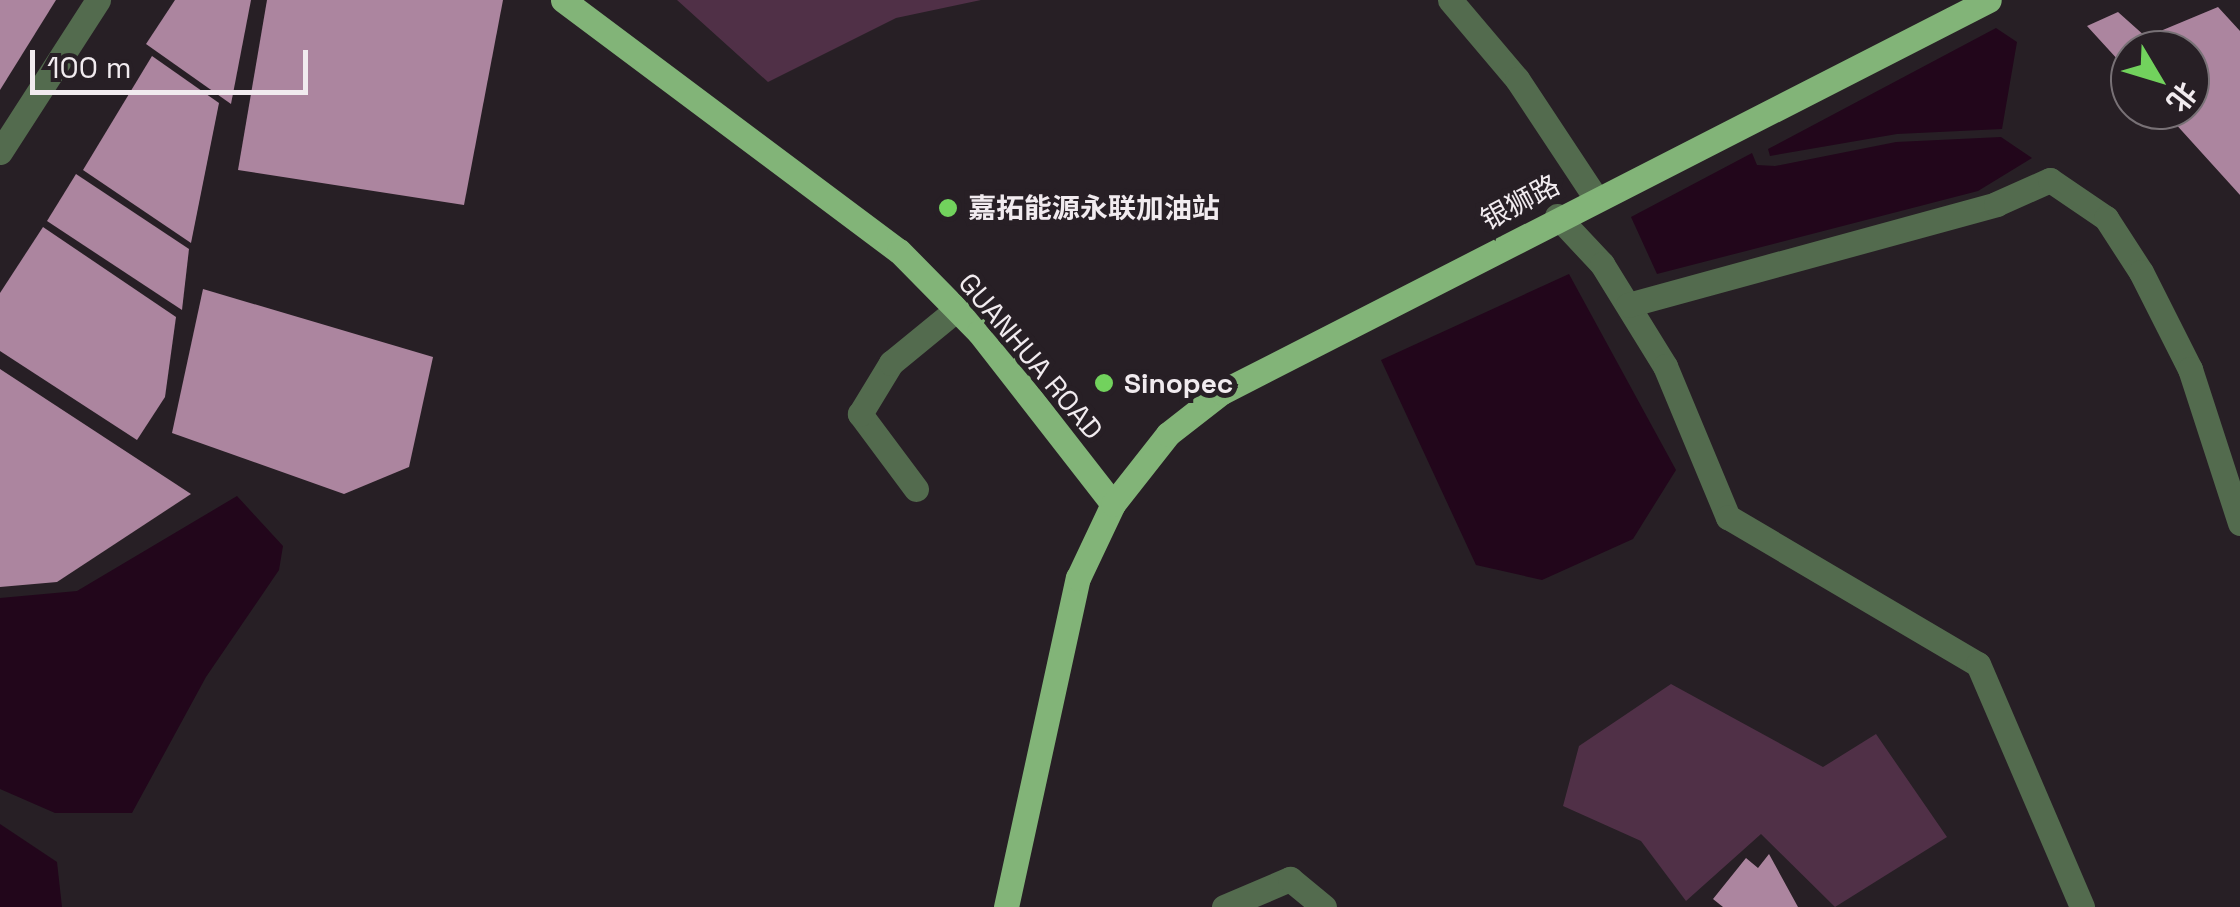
<!DOCTYPE html>
<html>
<head>
<meta charset="utf-8">
<style>
  body { margin:0 }
  #map { position:relative; width:2240px; height:907px; overflow:hidden; background:#271f25; font-family:"Space Grotesk","Noto Sans SC",sans-serif }
  div>[style] { position:absolute }
  .green>* { inset:0; background:#503047 }
  .water>* { inset:0; background:#22061b }
  .building>* { inset:0; background:#ac859f }
  .minor>* { height:25px; margin:-12.5px; padding:0 12.5px; transform-origin:12.5px; border-radius:12.5px; background:#536b4e }
  .major>* { height:25px; margin:-12.5px; padding:0 12.5px; transform-origin:12.5px; border-radius:12.5px; background:#82b478 }
  .dots>* { width:28px; height:28px; translate:-50% -50%; box-sizing:border-box; border:5px solid #271f25; border-radius:50% }
  span { translate:-50% -50%; white-space:nowrap; text-align:center; line-height:1.15; -webkit-text-stroke:10px #271f25; paint-order:stroke }
  .street-label { font-size:28px; color:#f1ebef }
  .poi-label { font-size:28px; color:#f1ebef; font-weight:700 }
  .left { translate:0 -50%; text-align:left }
  .north { position:absolute; left:2110px; top:30px; width:100px; height:100px; box-sizing:border-box; background:#271f25; border:2px solid #787176; border-radius:50%; rotate:128deg; font-size:28px; font-weight:700; line-height:40px; text-align:center; color:#f1ebef }
  .north::after { content:''; display:block; margin:auto; width:35px; height:45px; background:#72d25d; clip-path:polygon(50% 0,100% 100%,50% 72%,0 100%) }
  .scale { position:absolute; left:30px; top:50px; width:278px; height:45px; box-sizing:border-box; border:5px solid #f1ebef; border-top:0; padding-left:12px; font-size:30px; line-height:35px; white-space:nowrap; color:#f1ebef; -webkit-text-stroke:8px #271f25; paint-order:stroke }
</style>
</head>
<body>
<div id="map">
  <div class="green">
    <i style="clip-path:polygon(677px 0,981px 0,896px 18px,768px 82px)"></i>
    <i style="clip-path:polygon(1671px 684px,1823px 767px,1876px 734px,1947px 837px,1835px 907px,1761px 834px,1686px 901px,1641px 841px,1563px 806px,1579px 746px)"></i>
  </div>
  <div class="water">
    <i style="clip-path:polygon(1996px 28px,2017px 42px,2002px 129px,1897px 134px,1770px 156px,1768px 149px)"></i>
    <i style="clip-path:polygon(2001px 137px,2032px 158px,1978px 191px,1657px 274px,1631px 217px,1752px 153px,1757px 165px,1775px 166px,1896px 142px)"></i>
    <i style="clip-path:polygon(1569px 274px,1676px 470px,1633px 539px,1542px 580px,1476px 565px,1381px 360px)"></i>
    <i style="clip-path:polygon(237px 496px,283px 546px,279px 570px,206px 677px,132px 813px,55px 813px,0 789px,0 598px,77px 591px)"></i>
    <i style="clip-path:polygon(0 824px,57px 862px,62px 907px,0 907px)"></i>
  </div>
  <div class="building">
    <i style="clip-path:polygon(0 0,56px 0,0 90px)"></i>
    <i style="clip-path:polygon(175px 0,251px 0,231px 104px,146px 44px)"></i>
    <i style="clip-path:polygon(267px 0,503px 0,464px 205px,238px 170px)"></i>
    <i style="clip-path:polygon(2218px 7px,2240px 31px,2240px 195px,2163px 110px,2190px 110px,2190px 50px,2130px 50px,2130px 73px,2087px 26px,2118px 12px,2146px 37px)"></i>
    <i style="clip-path:polygon(152px 56px,219px 103px,191px 243px,83px 170px)"></i>
    <i style="clip-path:polygon(76px 174px,189px 249px,182px 310px,47px 221px)"></i>
    <i style="clip-path:polygon(43px 227px,176px 317px,165px 397px,137px 440px,0 351px,0 293px)"></i>
    <i style="clip-path:polygon(203px 289px,433px 357px,409px 467px,344px 494px,172px 433px)"></i>
    <i style="clip-path:polygon(0 369px,191px 494px,57px 582px,0 587px)"></i>
    <i style="clip-path:polygon(1769px 854px,1798px 907px,1723px 907px,1713px 899px,1746px 858px,1758px 868px)"></i>
  </div>
  <div class="minor">
    <i style="left:1450px;top:0;width:104px;rotate:49.7deg"></i>
    <i style="left:1517px;top:79px;width:141px;rotate:56.5deg"></i>
    <i style="left:0;top:152px;width:181px;rotate:-57.2deg"></i>
    <i style="left:1557px;top:216px;width:66px;rotate:46.8deg"></i>
    <i style="left:1602px;top:264px;width:120px;rotate:58.3deg"></i>
    <i style="left:1665px;top:366px;width:164px;rotate:67.4deg"></i>
    <i style="left:1728px;top:517px;width:290px;rotate:30.5deg"></i>
    <i style="left:1978px;top:664px;width:264px;rotate:66.8deg"></i>
    <i style="left:1628px;top:305px;width:382px;rotate:-15.3deg"></i>
    <i style="left:1996px;top:204px;width:59px;rotate:-24deg"></i>
    <i style="left:2050px;top:180px;width:68px;rotate:34.2deg"></i>
    <i style="left:2106px;top:218px;width:64px;rotate:57.1deg"></i>
    <i style="left:2141px;top:272px;width:109px;rotate:63.2deg"></i>
    <i style="left:2190px;top:369px;width:162px;rotate:72deg"></i>
    <i style="left:916px;top:489px;width:94px;rotate:-126.7deg"></i>
    <i style="left:860px;top:414px;width:60px;rotate:-58.7deg"></i>
    <i style="left:891px;top:363px;width:85px;rotate:-39.3deg"></i>
    <i style="left:1224px;top:907px;width:72px;rotate:-23deg"></i>
    <i style="left:1290px;top:879px;width:44px;rotate:39.5deg"></i>
  </div>
  <div class="major">
    <i style="left:563px;top:0;width:419px;rotate:36.8deg"></i>
    <i style="left:899px;top:251px;width:114px;rotate:45.4deg"></i>
    <i style="left:979px;top:332px;width:218px;rotate:52.1deg"></i>
    <i style="left:1006px;top:907px;width:337px;rotate:-77.7deg"></i>
    <i style="left:1078px;top:578px;width:82px;rotate:-64.7deg"></i>
    <i style="left:1113px;top:504px;width:89px;rotate:-51.8deg"></i>
    <i style="left:1168px;top:434px;width:68px;rotate:-37.9deg"></i>
    <i style="left:1222px;top:392px;width:861px;rotate:-27.07deg"></i>
  </div>
  <div class="dots">
    <i style="left:948px;top:208px;background:#72d25d"></i>
    <i style="left:1104px;top:383px;background:#72d25d"></i>
  </div>
  <div class="street-label">
    <span style="left:1520px;top:202px;rotate:-28deg">银狮路</span>
    <span style="left:1031px;top:356px;rotate:50deg">GUANHUA ROAD</span>
  </div>
  <div class="poi-label">
    <span class="left" style="left:968px;top:208px">嘉拓能源永联加油站</span>
    <span class="left" style="left:1124px;top:383px">Sinopec</span>
  </div>
  <div class="north">北</div>
  <div class="scale">100 m</div>
</div>
</body>
</html>
